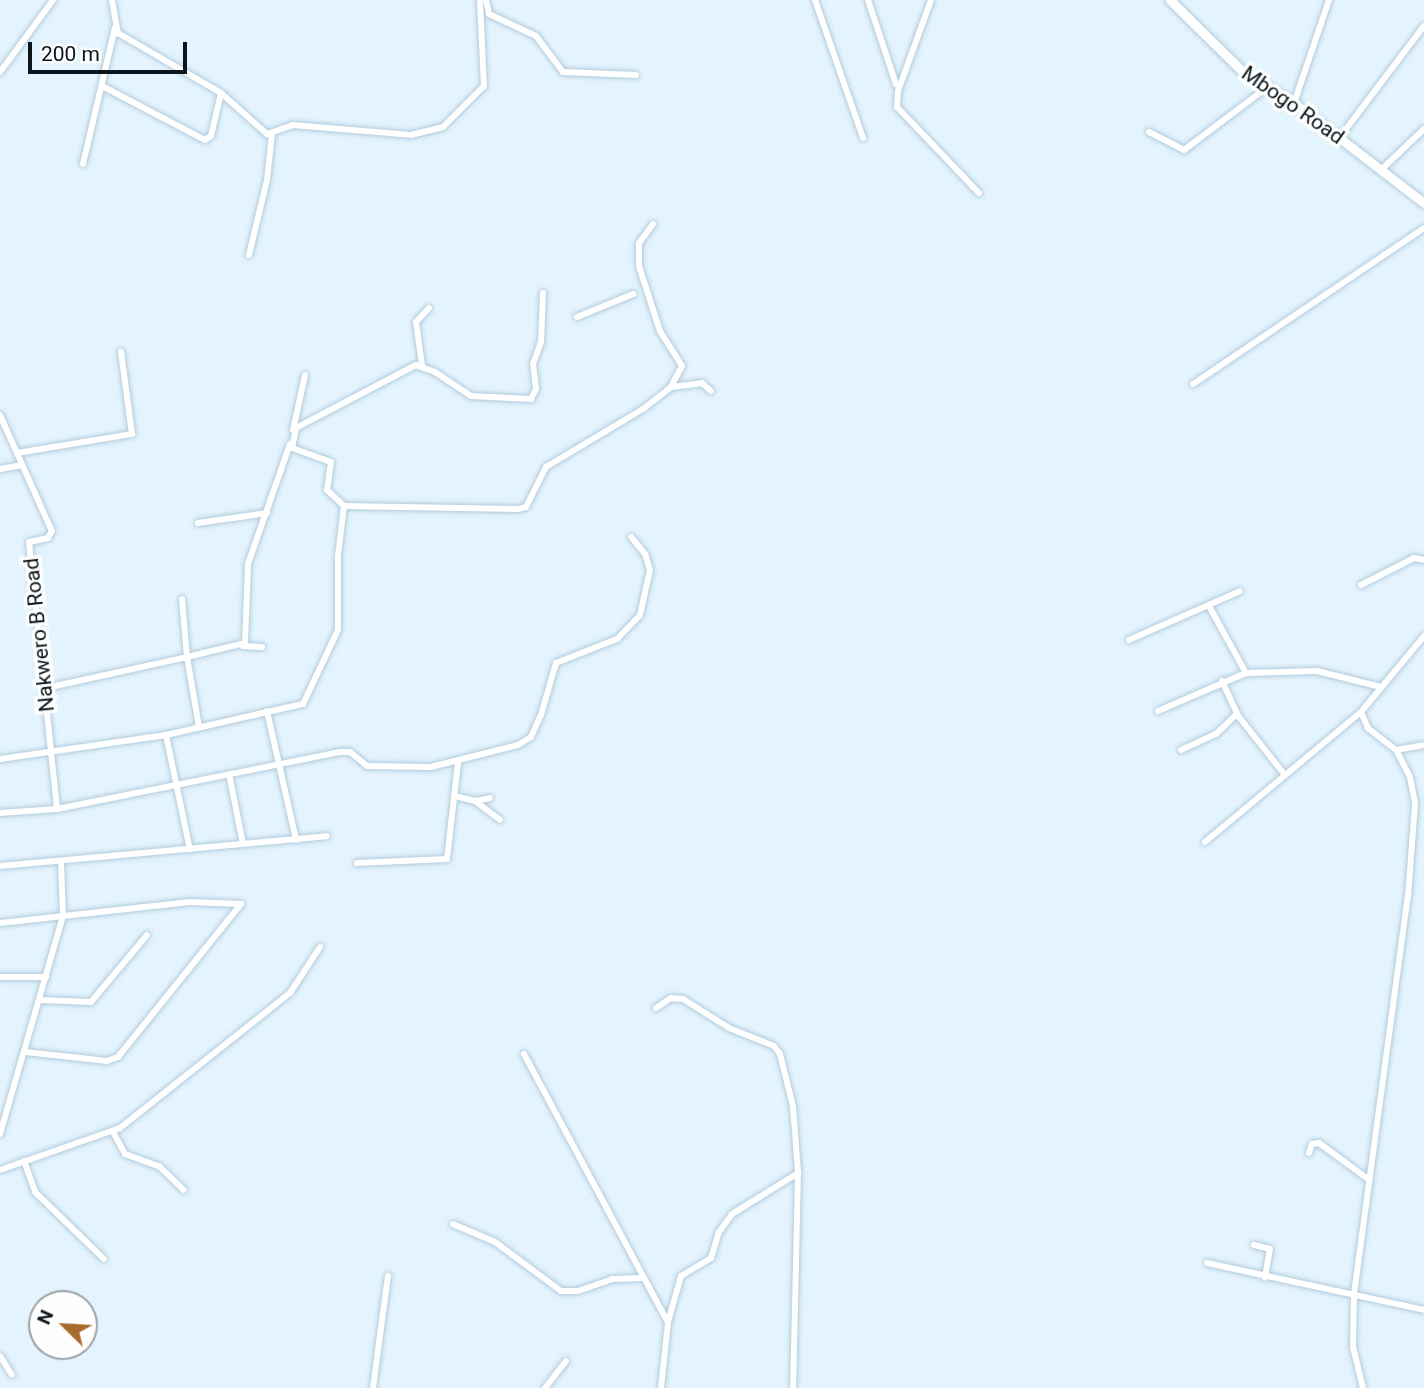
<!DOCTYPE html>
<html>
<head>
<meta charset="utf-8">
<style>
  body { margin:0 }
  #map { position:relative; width:1424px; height:1388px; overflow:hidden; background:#e4f4fe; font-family:Roboto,sans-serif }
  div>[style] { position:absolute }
  .roads { filter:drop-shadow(0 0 2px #b3ccdd) drop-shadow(0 0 2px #b3ccdd) }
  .minor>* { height:6px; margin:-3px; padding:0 3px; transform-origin:3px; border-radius:3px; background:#fff }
  .secondary>* { height:9px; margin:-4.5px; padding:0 4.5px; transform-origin:4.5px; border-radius:4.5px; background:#fff }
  span { translate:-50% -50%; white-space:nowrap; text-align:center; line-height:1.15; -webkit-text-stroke:7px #fefefe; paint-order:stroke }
  .street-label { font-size:21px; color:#0b151a }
  .north { position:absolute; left:28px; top:1290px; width:70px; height:70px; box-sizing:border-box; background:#fefefe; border:2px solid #9da1a3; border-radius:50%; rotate:294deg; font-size:19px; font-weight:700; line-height:28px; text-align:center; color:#0b151a }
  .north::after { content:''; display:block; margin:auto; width:24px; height:32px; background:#a86b2f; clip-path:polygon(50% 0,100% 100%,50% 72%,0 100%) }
  .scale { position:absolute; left:28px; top:42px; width:159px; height:32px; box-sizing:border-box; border:4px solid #0b151a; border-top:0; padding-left:9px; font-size:21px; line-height:24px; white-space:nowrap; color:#0b151a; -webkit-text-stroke:5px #fefefe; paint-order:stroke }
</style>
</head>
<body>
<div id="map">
  <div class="roads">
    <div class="minor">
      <i style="left:112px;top:0;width:34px;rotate:80deg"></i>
      <i style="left:118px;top:33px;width:119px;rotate:30.2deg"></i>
      <i style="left:221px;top:93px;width:62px;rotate:41.7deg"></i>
      <i style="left:267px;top:134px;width:28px;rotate:-19deg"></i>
      <i style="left:293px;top:125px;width:118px;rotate:4.8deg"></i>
      <i style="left:411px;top:135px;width:33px;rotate:-14deg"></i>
      <i style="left:443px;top:127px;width:58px;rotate:-45deg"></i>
      <i style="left:484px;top:86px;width:86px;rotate:-92.7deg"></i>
      <i style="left:486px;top:0;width:14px;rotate:78deg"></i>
      <i style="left:489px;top:14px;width:52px;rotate:25.1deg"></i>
      <i style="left:536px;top:36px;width:45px;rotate:53.1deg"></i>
      <i style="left:563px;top:72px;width:73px;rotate:2.4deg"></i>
      <i style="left:815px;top:0;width:146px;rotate:70.8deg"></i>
      <i style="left:868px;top:0;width:89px;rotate:71.6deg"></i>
      <i style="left:931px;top:0;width:97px;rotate:109.9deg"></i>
      <i style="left:898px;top:91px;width:16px;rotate:94deg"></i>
      <i style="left:897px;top:107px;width:119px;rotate:46.4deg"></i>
      <i style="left:0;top:72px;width:89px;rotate:-53.6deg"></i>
      <i style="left:102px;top:86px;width:116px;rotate:27.7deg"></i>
      <i style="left:205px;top:140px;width:7px;rotate:-34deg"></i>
      <i style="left:211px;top:136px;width:44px;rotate:-76.9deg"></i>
      <i style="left:1294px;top:103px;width:109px;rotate:-71.2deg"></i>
      <i style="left:1149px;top:132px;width:39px;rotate:27deg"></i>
      <i style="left:1184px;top:150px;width:106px;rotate:-37deg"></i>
      <i style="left:1340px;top:137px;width:139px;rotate:-52.9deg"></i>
      <i style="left:83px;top:164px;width:140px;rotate:-76.8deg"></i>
      <i style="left:1382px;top:169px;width:58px;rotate:-43.6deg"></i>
      <i style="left:653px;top:224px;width:24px;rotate:126deg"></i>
      <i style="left:639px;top:243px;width:23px;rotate:90deg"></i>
      <i style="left:639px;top:266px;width:68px;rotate:72.1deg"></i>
      <i style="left:660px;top:331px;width:41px;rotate:57.8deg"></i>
      <i style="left:682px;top:366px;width:24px;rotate:118deg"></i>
      <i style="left:249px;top:255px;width:77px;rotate:-76.5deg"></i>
      <i style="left:267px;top:180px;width:46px;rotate:-83.8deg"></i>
      <i style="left:543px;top:293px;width:49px;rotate:92.3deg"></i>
      <i style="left:541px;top:342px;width:23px;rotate:110deg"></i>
      <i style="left:533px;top:364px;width:25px;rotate:83deg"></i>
      <i style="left:536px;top:389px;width:11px;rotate:117deg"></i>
      <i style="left:531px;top:399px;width:60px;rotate:-177.1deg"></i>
      <i style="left:471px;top:396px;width:43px;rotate:-146.3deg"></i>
      <i style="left:435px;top:372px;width:20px;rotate:-160deg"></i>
      <i style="left:416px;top:365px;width:136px;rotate:152.3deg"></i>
      <i style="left:296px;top:428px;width:20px;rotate:101deg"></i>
      <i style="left:292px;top:448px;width:41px;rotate:19.7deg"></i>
      <i style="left:331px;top:462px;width:28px;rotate:98deg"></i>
      <i style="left:327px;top:490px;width:23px;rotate:43deg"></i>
      <i style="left:344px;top:506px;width:174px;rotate:1deg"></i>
      <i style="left:518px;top:509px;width:8px;rotate:-14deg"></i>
      <i style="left:526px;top:507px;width:45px;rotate:-63.4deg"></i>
      <i style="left:546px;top:467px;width:113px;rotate:-30.9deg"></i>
      <i style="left:643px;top:409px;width:36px;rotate:-38deg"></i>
      <i style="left:671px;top:387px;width:31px;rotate:-7deg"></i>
      <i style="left:702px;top:383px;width:12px;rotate:42deg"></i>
      <i style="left:577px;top:317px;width:61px;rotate:-22.3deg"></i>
      <i style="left:422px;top:365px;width:43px;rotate:-97.9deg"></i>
      <i style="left:416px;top:322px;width:19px;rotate:-47deg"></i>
      <i style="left:1193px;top:384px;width:279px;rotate:-34deg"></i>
      <i style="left:0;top:415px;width:127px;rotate:65.9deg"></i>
      <i style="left:52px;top:531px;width:8px;rotate:120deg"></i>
      <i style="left:48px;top:538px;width:19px;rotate:168deg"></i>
      <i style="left:29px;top:542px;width:268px;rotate:84deg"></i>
      <i style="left:293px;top:430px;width:56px;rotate:-77.7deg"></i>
      <i style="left:17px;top:453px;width:117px;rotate:-9.4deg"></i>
      <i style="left:132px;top:434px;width:83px;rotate:-97.6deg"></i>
      <i style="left:0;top:469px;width:22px;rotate:-10deg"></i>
      <i style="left:198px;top:523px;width:70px;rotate:-8.2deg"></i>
      <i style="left:1361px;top:585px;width:59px;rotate:-27deg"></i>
      <i style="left:1414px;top:558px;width:10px;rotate:11deg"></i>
      <i style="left:1209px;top:606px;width:77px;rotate:61.1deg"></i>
      <i style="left:1129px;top:640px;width:121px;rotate:-23.8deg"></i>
      <i style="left:243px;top:646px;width:19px;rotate:3deg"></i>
      <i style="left:1222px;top:681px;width:40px;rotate:65deg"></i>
      <i style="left:1239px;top:717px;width:74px;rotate:51.6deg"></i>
      <i style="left:46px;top:688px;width:144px;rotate:-12.4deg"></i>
      <i style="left:187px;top:657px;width:58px;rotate:-94.9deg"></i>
      <i style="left:267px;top:711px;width:132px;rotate:77.3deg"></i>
      <i style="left:1158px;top:711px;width:96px;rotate:-23.4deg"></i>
      <i style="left:1246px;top:673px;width:71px;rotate:-1.6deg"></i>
      <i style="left:1317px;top:671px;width:66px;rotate:14deg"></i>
      <i style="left:199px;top:727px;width:71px;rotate:-99.7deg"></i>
      <i style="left:187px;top:657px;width:60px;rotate:-13.6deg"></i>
      <i style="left:245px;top:643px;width:79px;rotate:-87.8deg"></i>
      <i style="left:248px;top:564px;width:127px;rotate:-70.7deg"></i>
      <i style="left:166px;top:735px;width:117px;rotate:78.2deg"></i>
      <i style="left:1181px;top:750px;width:38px;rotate:-25deg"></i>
      <i style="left:1216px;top:734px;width:29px;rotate:-44deg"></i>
      <i style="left:1396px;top:750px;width:28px;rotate:-10deg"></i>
      <i style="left:0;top:759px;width:168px;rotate:-8.2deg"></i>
      <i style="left:166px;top:735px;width:140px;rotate:-12.8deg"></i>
      <i style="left:303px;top:704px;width:82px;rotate:-64.7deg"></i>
      <i style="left:338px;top:630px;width:74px;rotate:-90deg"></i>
      <i style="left:338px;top:556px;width:50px;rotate:-83.2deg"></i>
      <i style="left:229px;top:774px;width:71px;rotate:78.7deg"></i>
      <i style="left:455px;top:796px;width:21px;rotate:14deg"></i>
      <i style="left:475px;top:801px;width:15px;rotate:-11deg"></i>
      <i style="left:475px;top:801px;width:31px;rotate:37deg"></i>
      <i style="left:0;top:813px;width:57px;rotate:-4deg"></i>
      <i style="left:57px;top:809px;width:288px;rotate:-11.4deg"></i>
      <i style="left:339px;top:752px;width:11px"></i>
      <i style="left:350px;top:752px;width:22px;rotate:39deg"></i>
      <i style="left:367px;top:766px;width:64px;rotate:0.9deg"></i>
      <i style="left:431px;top:767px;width:90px;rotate:-14.2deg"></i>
      <i style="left:518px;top:745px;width:15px;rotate:-32deg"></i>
      <i style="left:531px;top:737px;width:24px;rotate:-66deg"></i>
      <i style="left:541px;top:715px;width:54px;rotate:-73.9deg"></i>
      <i style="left:556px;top:663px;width:66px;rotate:-21.5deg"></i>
      <i style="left:617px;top:639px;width:33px;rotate:-46deg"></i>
      <i style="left:640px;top:615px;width:46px;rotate:-77.5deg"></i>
      <i style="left:650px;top:570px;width:17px;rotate:-107deg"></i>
      <i style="left:645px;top:554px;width:22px;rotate:-129deg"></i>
      <i style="left:1205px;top:842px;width:203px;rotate:-39.8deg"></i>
      <i style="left:357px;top:863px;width:90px;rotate:-2.5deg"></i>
      <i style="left:447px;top:859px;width:98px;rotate:-83.5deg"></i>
      <i style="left:0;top:866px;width:328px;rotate:-5.2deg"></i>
      <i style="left:0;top:923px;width:191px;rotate:-6.3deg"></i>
      <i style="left:190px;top:902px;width:51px;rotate:2.2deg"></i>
      <i style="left:241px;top:904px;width:196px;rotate:128.8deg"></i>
      <i style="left:118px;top:1057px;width:12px;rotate:160deg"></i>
      <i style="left:107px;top:1061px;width:82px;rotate:-173.7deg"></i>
      <i style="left:0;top:977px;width:46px"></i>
      <i style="left:40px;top:1000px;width:51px;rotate:2.2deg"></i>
      <i style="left:91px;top:1002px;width:87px;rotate:-50.1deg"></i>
      <i style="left:656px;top:1008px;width:18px;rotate:-34deg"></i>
      <i style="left:671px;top:998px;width:12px;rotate:5deg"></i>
      <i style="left:683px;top:999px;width:54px;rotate:32.2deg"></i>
      <i style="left:729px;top:1028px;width:48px;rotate:21.8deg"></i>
      <i style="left:774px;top:1046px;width:10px;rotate:53deg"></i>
      <i style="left:780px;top:1054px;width:54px;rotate:76deg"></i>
      <i style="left:793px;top:1106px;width:67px;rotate:85.7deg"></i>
      <i style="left:798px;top:1173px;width:215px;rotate:91.3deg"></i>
      <i style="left:524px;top:1054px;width:304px;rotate:61.8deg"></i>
      <i style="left:113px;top:1132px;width:25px;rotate:61deg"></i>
      <i style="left:125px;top:1154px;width:37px;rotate:20deg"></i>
      <i style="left:160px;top:1167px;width:33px;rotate:44deg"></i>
      <i style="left:0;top:1134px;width:227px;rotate:-73.9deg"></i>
      <i style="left:63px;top:916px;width:55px;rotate:-92.1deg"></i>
      <i style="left:1309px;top:1153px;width:9px;rotate:-72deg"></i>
      <i style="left:1312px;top:1144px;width:7px;rotate:-8deg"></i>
      <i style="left:1319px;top:1143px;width:61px;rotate:36.3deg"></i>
      <i style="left:24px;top:1161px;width:33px;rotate:70deg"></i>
      <i style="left:35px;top:1192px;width:96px;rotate:44.2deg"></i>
      <i style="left:0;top:1170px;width:127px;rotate:-19.3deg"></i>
      <i style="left:120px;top:1128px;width:217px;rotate:-38.5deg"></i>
      <i style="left:290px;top:993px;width:55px;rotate:-56.9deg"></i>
      <i style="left:453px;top:1224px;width:46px;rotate:23.2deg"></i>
      <i style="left:495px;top:1242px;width:82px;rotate:36.6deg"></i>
      <i style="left:561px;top:1291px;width:17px"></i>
      <i style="left:578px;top:1291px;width:36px;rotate:-19deg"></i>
      <i style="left:612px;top:1279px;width:32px;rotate:-2deg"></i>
      <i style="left:1254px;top:1245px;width:16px;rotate:14deg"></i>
      <i style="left:1270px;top:1249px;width:29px;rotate:100deg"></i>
      <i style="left:1207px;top:1263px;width:222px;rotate:12.2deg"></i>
      <i style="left:0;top:1356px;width:22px;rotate:58deg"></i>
      <i style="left:373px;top:1388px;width:113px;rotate:-82.4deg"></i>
      <i style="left:545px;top:1388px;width:34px;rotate:-52deg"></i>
      <i style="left:661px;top:1388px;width:66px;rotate:-83.9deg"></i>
      <i style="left:668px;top:1322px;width:48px;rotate:-74.2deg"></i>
      <i style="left:681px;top:1276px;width:35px;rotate:-31deg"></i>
      <i style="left:711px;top:1258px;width:27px;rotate:-73deg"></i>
      <i style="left:719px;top:1232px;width:22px;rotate:-54deg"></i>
      <i style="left:732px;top:1214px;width:78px;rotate:-31.8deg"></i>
      <i style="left:1363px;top:1388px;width:42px;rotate:-103.7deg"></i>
      <i style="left:1353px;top:1347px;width:53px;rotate:-88.9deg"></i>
      <i style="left:1354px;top:1294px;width:401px;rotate:-82.3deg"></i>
      <i style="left:1408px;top:897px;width:94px;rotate:-85.7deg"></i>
      <i style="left:1415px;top:803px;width:26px;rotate:-101deg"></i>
      <i style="left:1410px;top:777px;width:30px;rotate:-117deg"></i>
      <i style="left:1396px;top:750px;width:36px;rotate:-142deg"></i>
      <i style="left:1368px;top:728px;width:17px;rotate:-114deg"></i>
      <i style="left:1361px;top:712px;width:99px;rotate:-50.3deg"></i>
    </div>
    <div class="secondary">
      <i style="left:1170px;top:0;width:100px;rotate:44.6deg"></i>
      <i style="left:1241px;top:70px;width:62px;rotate:31.9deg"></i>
      <i style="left:1294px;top:103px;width:164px;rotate:37.6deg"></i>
    </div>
  </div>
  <div class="street-label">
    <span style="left:1293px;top:105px;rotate:35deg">Mbogo Road</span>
    <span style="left:39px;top:635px;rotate:-96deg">Nakwero B Road</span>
  </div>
  <div class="north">N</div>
  <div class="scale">200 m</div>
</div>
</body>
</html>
